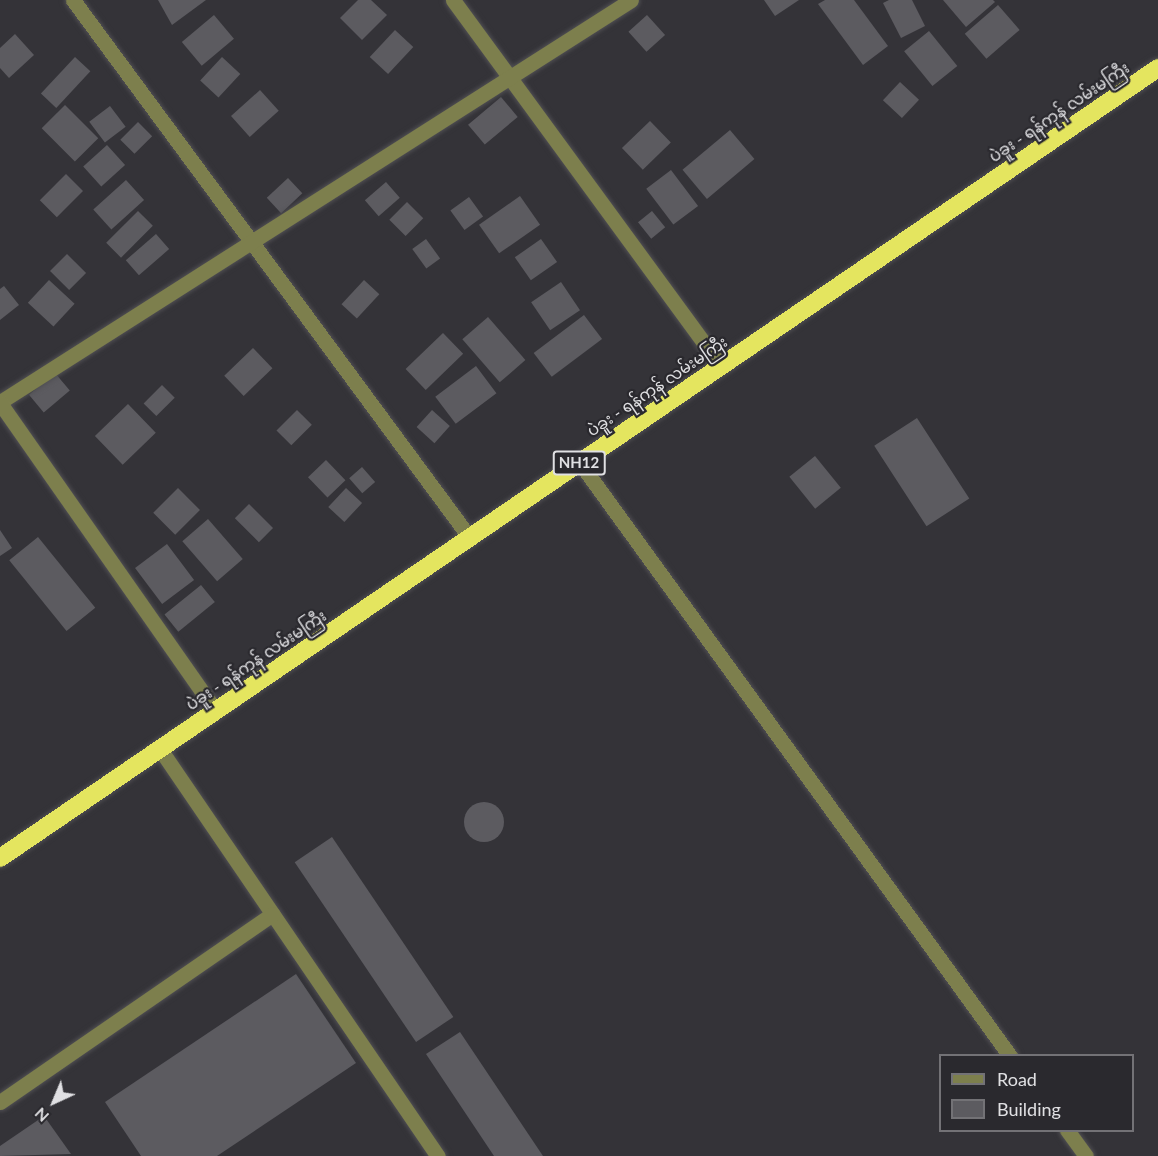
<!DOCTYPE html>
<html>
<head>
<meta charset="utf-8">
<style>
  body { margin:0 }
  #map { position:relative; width:1158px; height:1156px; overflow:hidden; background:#343338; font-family:Lato,"Noto Sans Myanmar",sans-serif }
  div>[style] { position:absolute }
  .building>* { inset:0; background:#5c5b60; transform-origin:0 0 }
  .round { border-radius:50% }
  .roads { filter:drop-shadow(0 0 2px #504f53) drop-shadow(0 0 2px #504f53) }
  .minor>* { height:15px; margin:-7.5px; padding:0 7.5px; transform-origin:7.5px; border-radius:7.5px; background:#7d7f4d }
  .highway>* { height:18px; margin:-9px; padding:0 9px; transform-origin:9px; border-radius:9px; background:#e4e55f }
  span { translate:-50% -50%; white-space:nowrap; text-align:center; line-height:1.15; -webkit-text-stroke:4.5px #2a292e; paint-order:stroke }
  .shield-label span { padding:2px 4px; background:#2a292e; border:2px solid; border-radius:4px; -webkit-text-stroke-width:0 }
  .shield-label { font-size:15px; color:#e0e0e3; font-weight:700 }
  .street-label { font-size:16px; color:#e0e0e3 }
  .legend { position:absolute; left:939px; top:1054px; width:195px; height:78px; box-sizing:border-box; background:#2a292e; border:2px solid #737276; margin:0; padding:8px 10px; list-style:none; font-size:18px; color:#e0e0e3 }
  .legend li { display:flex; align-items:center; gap:12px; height:30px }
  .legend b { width:30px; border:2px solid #737276 }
  .north { position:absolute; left:24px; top:1072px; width:60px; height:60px; -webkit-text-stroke:4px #2a292e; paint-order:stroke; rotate:224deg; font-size:16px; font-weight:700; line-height:24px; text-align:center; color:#e0e0e3 }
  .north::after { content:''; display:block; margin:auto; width:21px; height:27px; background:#e0e0e3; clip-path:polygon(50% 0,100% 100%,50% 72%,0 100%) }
</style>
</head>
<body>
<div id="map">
  <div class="building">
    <i style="clip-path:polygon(158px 0,206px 0,172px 25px)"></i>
    <i style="clip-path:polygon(358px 0,371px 0,387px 15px,362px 40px,340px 18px)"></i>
    <i style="clip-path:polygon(764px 0,799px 0,775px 16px)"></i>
    <i style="clip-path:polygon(825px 0,854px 0,888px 46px,863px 65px,818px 4px)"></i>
    <i style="clip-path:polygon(889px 0,912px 0,925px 26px,901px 38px,883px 3px)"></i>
    <i style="clip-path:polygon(943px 0,993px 0,995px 2px,966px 27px)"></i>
    <i style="left:998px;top:5px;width:33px;height:44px;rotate:49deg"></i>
    <i style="left:214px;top:15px;width:31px;height:42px;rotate:50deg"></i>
    <i style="left:647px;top:15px;width:27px;height:25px;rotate:48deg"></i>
    <i style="left:395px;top:30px;width:25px;height:37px;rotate:43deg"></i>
    <i style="left:929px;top:31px;width:45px;height:32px;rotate:51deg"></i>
    <i style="clip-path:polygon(15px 34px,34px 55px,9px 78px,0 68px,0 48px)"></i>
    <i style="left:75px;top:57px;width:21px;height:50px;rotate:43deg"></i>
    <i style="left:222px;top:57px;width:25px;height:32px;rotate:43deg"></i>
    <i style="left:900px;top:82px;width:26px;height:25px;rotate:43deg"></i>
    <i style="left:260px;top:90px;width:28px;height:39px;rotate:48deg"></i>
    <i style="left:501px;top:97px;width:26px;height:43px;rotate:50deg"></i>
    <i style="left:65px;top:105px;width:47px;height:33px;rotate:45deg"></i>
    <i style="left:110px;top:106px;width:26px;height:26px;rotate:53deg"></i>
    <i style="left:650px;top:121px;width:30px;height:39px;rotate:46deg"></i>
    <i style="left:138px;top:122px;width:20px;height:25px;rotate:45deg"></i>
    <i style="left:730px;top:130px;width:38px;height:62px;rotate:50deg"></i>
    <i style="left:107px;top:145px;width:27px;height:32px;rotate:48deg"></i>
    <i style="left:671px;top:170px;width:45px;height:31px;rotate:53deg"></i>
    <i style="left:66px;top:174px;width:24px;height:37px;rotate:45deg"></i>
    <i style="left:288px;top:178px;width:21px;height:29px;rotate:47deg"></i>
    <i style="left:126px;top:180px;width:27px;height:44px;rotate:48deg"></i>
    <i style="left:386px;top:182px;width:21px;height:28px;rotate:49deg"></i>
    <i style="left:520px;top:196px;width:35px;height:50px;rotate:55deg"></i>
    <i style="left:469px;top:197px;width:24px;height:23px;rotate:54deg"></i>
    <i style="left:407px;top:202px;width:23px;height:25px;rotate:45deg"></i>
    <i style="left:138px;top:211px;width:21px;height:45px;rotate:45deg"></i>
    <i style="left:652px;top:211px;width:21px;height:18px;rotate:51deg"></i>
    <i style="left:156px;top:234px;width:20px;height:40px;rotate:49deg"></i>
    <i style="left:426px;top:239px;width:24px;height:17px;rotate:54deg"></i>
    <i style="left:541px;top:239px;width:28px;height:32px;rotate:55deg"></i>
    <i style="left:67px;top:254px;width:27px;height:24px;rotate:45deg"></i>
    <i style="left:49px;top:280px;width:35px;height:31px;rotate:43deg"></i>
    <i style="left:364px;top:280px;width:21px;height:33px;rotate:43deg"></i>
    <i style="left:561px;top:282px;width:34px;height:36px;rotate:56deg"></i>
    <i style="clip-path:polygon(4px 286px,19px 305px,0 320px,0 289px)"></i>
    <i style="left:584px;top:315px;width:30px;height:63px;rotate:53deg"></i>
    <i style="left:488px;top:317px;width:57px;height:34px;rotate:49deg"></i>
    <i style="left:443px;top:333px;width:29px;height:52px;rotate:46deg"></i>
    <i style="left:253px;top:348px;width:28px;height:40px;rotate:46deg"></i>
    <i style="left:476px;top:366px;width:34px;height:51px;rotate:53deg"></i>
    <i style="left:55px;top:373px;width:23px;height:34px;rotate:50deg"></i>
    <i style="left:162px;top:385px;width:18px;height:26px;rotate:45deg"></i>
    <i style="left:128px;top:404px;width:40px;height:46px;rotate:46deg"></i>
    <i style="left:297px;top:410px;width:21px;height:29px;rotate:45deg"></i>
    <i style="left:432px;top:410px;width:24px;height:23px;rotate:42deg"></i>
    <i style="left:917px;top:418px;width:96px;height:51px;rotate:57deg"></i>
    <i style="left:815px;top:456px;width:41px;height:33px;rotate:51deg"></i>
    <i style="left:326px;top:460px;width:28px;height:25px;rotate:46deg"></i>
    <i style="left:362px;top:467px;width:20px;height:17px;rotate:49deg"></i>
    <i style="left:178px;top:488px;width:31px;height:35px;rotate:45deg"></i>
    <i style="left:346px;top:488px;width:22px;height:26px;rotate:43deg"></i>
    <i style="left:249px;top:504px;width:34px;height:20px;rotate:45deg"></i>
    <i style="left:208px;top:519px;width:53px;height:34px;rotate:49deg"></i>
    <i style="clip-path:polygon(0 530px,12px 548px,0 556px)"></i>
    <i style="left:38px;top:537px;width:91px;height:37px;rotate:51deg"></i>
    <i style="left:167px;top:544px;width:45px;height:40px;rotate:53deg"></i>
    <i style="left:201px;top:585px;width:22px;height:47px;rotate:51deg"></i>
    <i class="round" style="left:464px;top:802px;width:40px;height:40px"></i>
    <i style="left:332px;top:837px;width:217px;height:45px;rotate:56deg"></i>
    <i style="clip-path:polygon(296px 974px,356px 1063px,217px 1156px,141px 1156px,105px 1102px)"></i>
    <i style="clip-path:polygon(460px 1032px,543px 1156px,494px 1156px,426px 1054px)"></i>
    <i style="clip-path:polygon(44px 1116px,71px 1154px,0 1156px,0 1146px)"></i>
  </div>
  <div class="roads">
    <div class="minor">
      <i style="left:73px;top:0;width:669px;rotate:53.58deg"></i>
      <i style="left:453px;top:0;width:454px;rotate:53.8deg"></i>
      <i style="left:0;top:402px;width:748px;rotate:-32.5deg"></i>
      <i style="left:0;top:403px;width:376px;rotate:55deg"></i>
      <i style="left:580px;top:463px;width:732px;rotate:54.05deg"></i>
      <i style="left:160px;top:749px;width:493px;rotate:55.7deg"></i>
      <i style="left:0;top:1102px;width:331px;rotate:-34.6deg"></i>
      <i style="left:1067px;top:1130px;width:32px;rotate:54deg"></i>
    </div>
    <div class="highway">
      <i style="left:0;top:858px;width:1402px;rotate:-34.3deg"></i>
    </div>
  </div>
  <div class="shield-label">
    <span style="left:579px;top:463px">NH12</span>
  </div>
  <div class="street-label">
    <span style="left:1059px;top:112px;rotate:-34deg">ပဲခူး - ရန်ကုန် လမ်းမကြီး</span>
    <span style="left:657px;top:386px;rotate:-34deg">ပဲခူး - ရန်ကုန် လမ်းမကြီး</span>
    <span style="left:256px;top:660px;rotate:-34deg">ပဲခူး - ရန်ကုန် လမ်းမကြီး</span>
  </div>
  <ul class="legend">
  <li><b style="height:8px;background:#7d7f4d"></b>Road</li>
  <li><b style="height:16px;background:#5c5b60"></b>Building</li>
  </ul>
  <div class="north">N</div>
</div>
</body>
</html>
